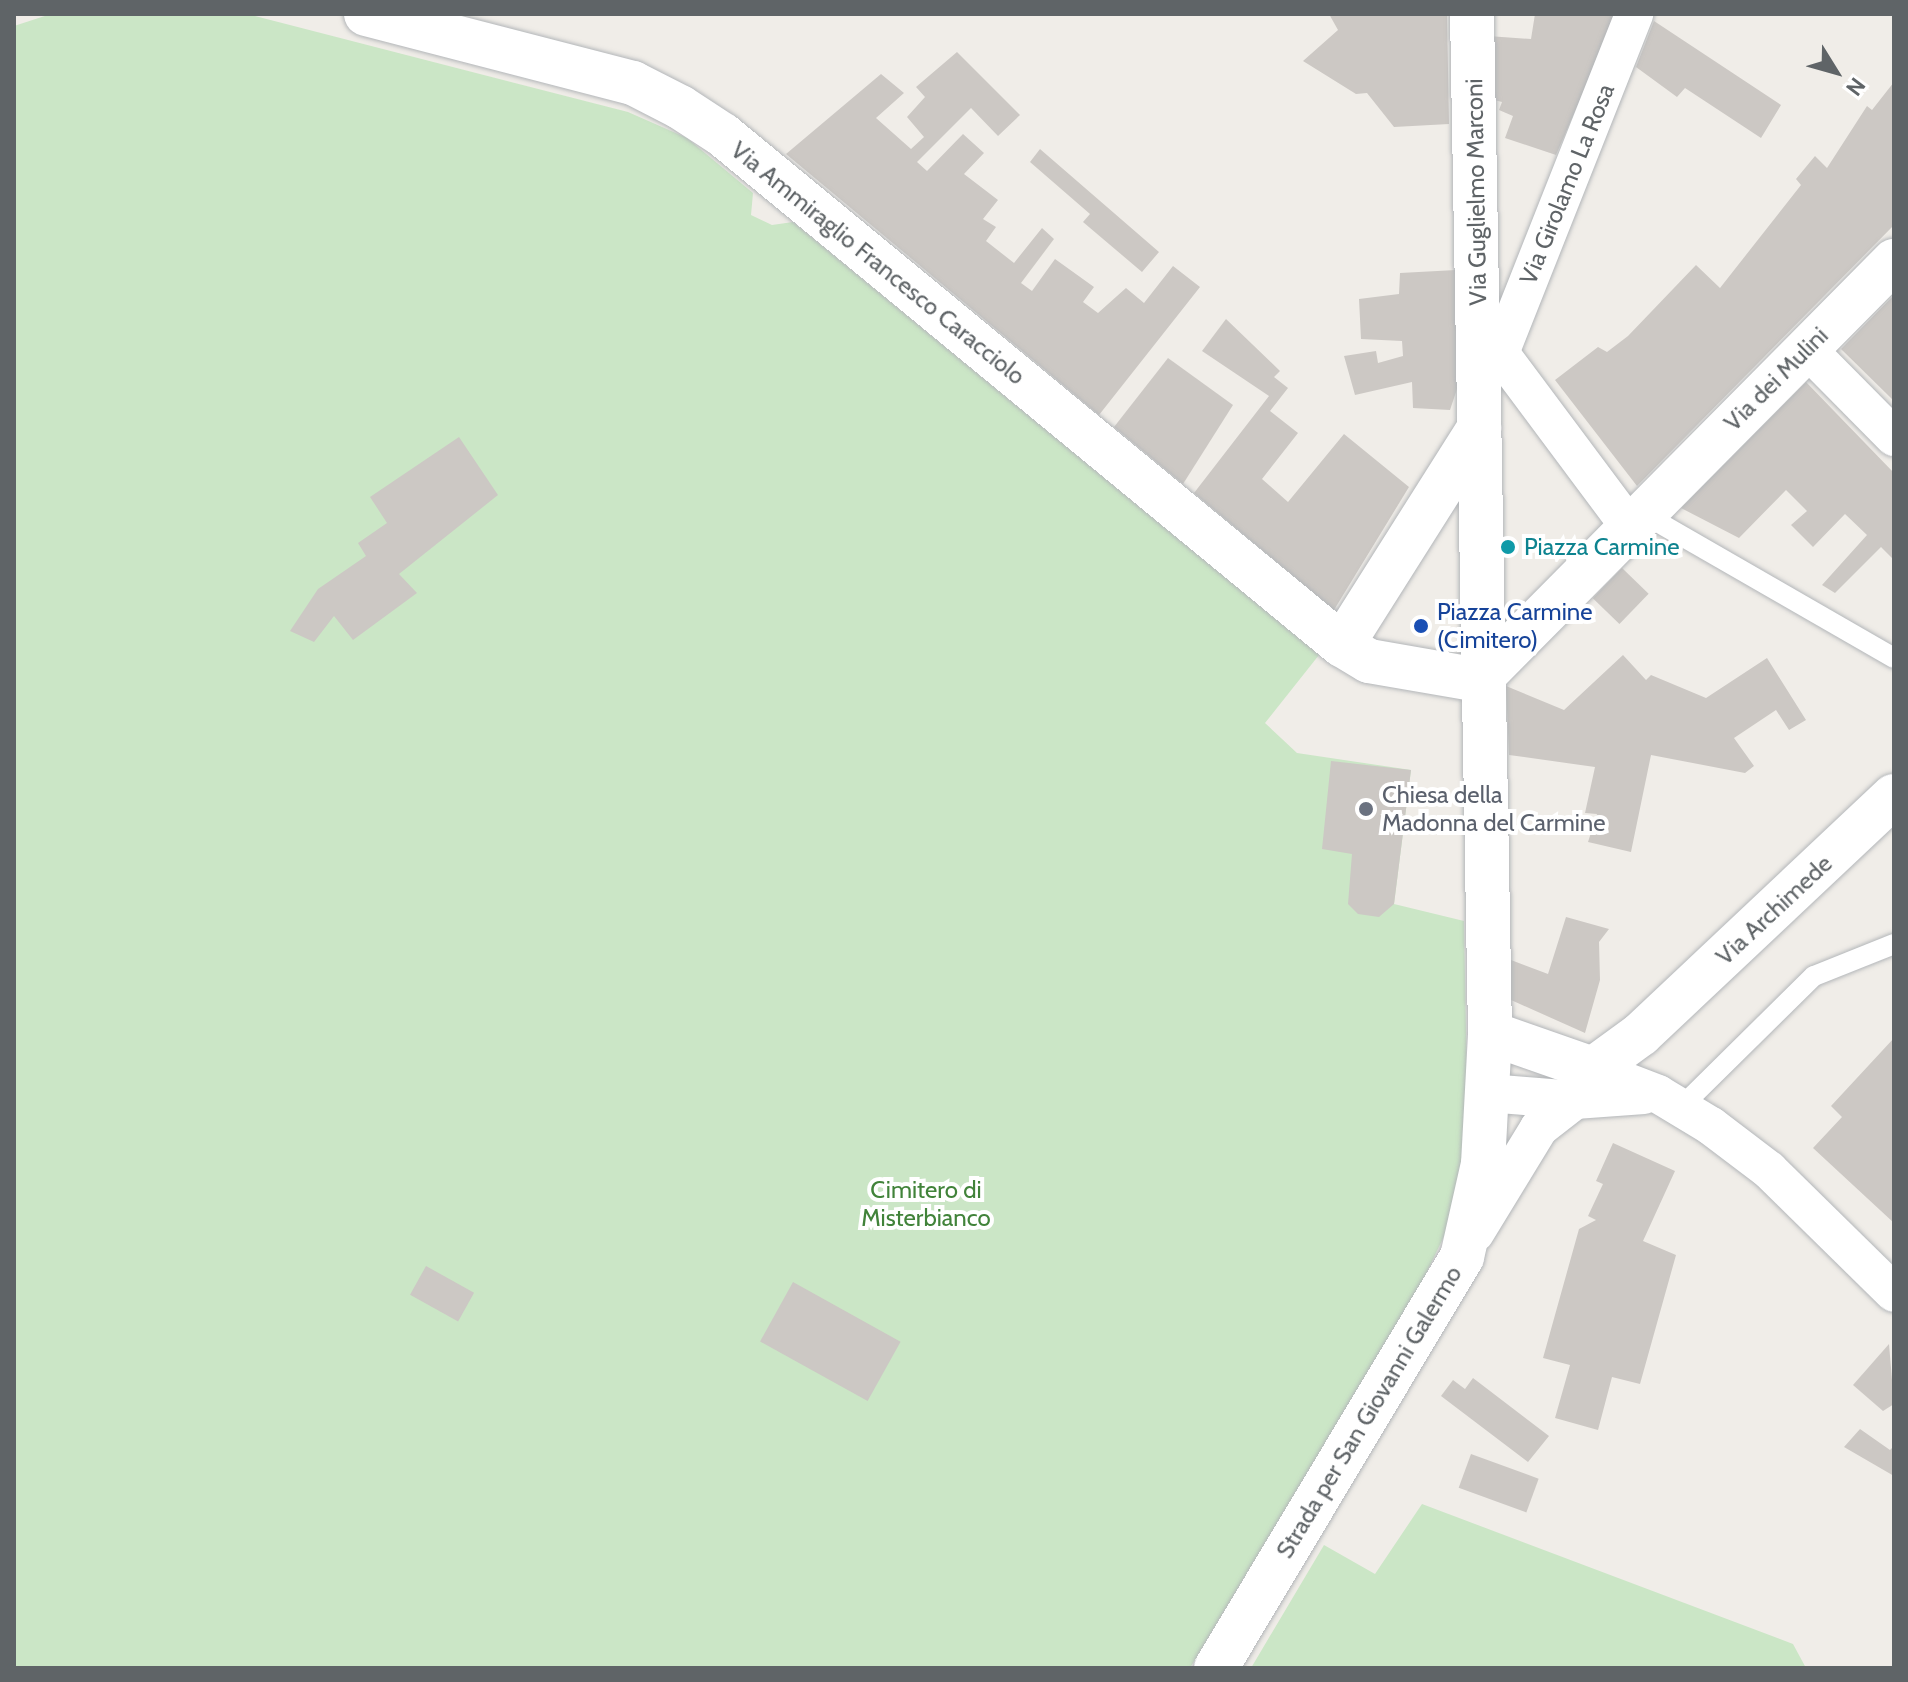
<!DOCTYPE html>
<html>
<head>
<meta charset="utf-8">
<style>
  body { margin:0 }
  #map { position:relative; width:1908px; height:1682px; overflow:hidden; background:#f0ede8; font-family:Cabin,sans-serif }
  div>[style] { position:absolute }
  .green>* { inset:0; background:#cbe6c6 }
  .building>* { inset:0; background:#ccc8c4; transform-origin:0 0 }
  .roads { filter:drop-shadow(0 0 2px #b3b6b9) drop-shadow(0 0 2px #b3b6b9) }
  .lane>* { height:20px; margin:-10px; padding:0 10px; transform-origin:10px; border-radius:10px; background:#fff }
  .street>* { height:38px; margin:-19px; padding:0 19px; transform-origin:19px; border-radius:19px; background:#fff }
  .secondary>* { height:44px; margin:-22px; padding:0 22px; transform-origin:22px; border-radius:22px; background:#fff }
  .dots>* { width:22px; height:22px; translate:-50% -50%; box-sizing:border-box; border:4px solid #fff; border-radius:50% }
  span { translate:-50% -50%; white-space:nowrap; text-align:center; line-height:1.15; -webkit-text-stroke:8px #fff; paint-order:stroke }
  .street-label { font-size:24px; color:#5f6467 }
  .culture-label { font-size:24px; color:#0d838f }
  .left { translate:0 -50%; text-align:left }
  .transit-label { font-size:24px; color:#164399 }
  .worship-label { font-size:24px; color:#5b616d }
  .park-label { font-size:24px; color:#41833a }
  .frame { position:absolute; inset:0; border:16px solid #5f6467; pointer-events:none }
  .north { position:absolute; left:1796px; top:32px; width:80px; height:80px; -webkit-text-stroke:6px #fff; paint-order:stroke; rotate:127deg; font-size:22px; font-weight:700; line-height:32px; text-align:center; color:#5f6467 }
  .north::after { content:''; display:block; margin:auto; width:28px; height:36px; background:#5f6467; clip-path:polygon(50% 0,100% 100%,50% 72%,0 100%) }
</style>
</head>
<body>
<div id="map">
  <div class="green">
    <i style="clip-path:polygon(51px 14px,247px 14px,628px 112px,687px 138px,753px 193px,751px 215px,772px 225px,793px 222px,1319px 655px,1265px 723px,1297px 753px,1411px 770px,1394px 904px,1464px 921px,1468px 1136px,1448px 1228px,1424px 1278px,1190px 1668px,14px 1668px,14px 26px)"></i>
    <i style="clip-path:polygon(1422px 1504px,1793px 1644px,1806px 1668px,1251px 1668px,1324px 1545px,1375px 1574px)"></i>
  </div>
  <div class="building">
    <i style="clip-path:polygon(1329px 14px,1447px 14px,1449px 124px,1394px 127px,1367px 93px,1356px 94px,1303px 61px,1338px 30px)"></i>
    <i style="clip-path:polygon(1535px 14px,1617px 14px,1556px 155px,1505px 138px,1513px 116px,1499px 110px,1502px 102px,1494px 100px,1488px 36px,1531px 39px)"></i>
    <i style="clip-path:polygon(1654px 21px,1781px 105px,1761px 138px,1685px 88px,1677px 97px,1636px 67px)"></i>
    <i style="clip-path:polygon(957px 52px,1020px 115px,998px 136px,971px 108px,917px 162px,927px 171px,963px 134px,984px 153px,964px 174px,998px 200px,983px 219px,996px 227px,986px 241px,1014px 263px,1042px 228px,1054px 239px,1021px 283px,1032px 291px,1055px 259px,1094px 287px,1083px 302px,1098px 313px,1126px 288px,1144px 303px,1173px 266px,1200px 287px,1099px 415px,786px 154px,881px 74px,904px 93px,876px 118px,911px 149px,924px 137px,907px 117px,925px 97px,916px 87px)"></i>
    <i style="clip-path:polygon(1894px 82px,1894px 225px,1637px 486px,1555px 380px,1598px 347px,1607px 352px,1628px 336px,1696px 265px,1720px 288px,1801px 185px,1796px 179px,1815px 156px,1827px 168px,1867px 106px,1872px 110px)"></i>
    <i style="clip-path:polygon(1040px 149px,1159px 252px,1142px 272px,1083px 222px,1090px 214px,1030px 162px)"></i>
    <i style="clip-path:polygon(1456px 270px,1457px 389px,1450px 410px,1413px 408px,1412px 382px,1355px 395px,1344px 356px,1376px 351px,1378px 363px,1403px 356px,1402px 341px,1361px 339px,1359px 299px,1399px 294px,1400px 273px)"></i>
    <i style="clip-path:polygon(1894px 295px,1894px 401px,1841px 349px)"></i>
    <i style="clip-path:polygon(1226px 319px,1280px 371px,1274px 377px,1288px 388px,1270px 411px,1298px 433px,1262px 479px,1288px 502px,1344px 434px,1409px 487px,1334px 610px,1194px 493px,1269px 396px,1202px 351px)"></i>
    <i style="clip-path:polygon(1168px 358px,1233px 405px,1183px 484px,1114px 427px)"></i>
    <i style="clip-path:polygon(1806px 382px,1894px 473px,1894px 560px,1881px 547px,1835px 593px,1822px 585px,1867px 535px,1845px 514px,1813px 547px,1791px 525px,1807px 511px,1786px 490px,1739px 538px,1681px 508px)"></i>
    <i style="clip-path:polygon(459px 437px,498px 495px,399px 574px,417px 593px,353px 640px,334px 616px,314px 642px,290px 631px,318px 589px,366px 556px,358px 543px,387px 523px,370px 497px)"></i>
    <i style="left:1622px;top:568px;width:37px;height:42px;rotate:44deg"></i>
    <i style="clip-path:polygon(1623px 655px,1646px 680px,1651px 675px,1706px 698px,1767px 658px,1806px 720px,1789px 730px,1776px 710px,1734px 738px,1754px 766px,1745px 773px,1651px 755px,1631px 852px,1588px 842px,1597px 814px,1585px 813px,1595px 767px,1509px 755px,1506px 686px,1564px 710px)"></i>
    <i style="clip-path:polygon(1331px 761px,1411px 770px,1394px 904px,1379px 917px,1358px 914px,1348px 904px,1352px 854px,1322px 849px)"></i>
    <i style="clip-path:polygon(1566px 917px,1609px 929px,1599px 942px,1600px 980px,1585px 1033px,1511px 1000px,1511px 960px,1548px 974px)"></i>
    <i style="clip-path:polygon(1894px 1038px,1894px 1223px,1813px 1148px,1842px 1117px,1831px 1106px)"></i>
    <i style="clip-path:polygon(1613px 1143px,1675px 1171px,1643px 1241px,1676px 1255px,1640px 1384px,1612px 1377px,1598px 1430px,1555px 1418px,1570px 1365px,1543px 1358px,1579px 1229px,1596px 1220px,1588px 1216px,1603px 1184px,1596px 1181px)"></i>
    <i style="left:426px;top:1266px;width:55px;height:33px;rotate:29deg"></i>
    <i style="left:793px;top:1282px;width:123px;height:68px;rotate:29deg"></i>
    <i style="clip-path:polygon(1889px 1344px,1894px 1404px,1883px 1411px,1853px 1385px)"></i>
    <i style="clip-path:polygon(1473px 1378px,1549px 1436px,1528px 1462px,1441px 1396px,1453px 1380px,1465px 1389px)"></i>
    <i style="clip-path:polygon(1860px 1429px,1890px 1450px,1894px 1446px,1894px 1476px,1844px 1447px)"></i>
    <i style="left:1471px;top:1454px;width:72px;height:36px;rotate:20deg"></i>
  </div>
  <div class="roads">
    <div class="lane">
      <i style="left:1642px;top:513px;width:291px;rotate:29.9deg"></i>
      <i style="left:1680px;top:1108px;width:188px;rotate:-44.6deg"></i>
      <i style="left:1814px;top:976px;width:86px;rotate:-21.8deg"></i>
    </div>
    <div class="street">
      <i style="left:1807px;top:349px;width:124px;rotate:45.3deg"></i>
      <i style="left:1500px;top:353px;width:365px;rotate:-68.4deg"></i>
      <i style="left:1480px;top:370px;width:26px;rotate:-40deg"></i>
      <i style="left:1500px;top:353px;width:216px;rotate:53.3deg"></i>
      <i style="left:1593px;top:1069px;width:70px;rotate:21deg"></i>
      <i style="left:1658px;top:1094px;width:62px;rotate:31.1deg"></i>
      <i style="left:1711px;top:1126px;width:73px;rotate:37.2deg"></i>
      <i style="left:1769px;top:1170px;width:175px;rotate:44.5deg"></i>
      <i style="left:1488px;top:1093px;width:87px;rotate:4.6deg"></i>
      <i style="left:1475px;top:1233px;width:123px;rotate:-58.6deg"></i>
      <i style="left:1539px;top:1128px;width:46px;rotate:-37.9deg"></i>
      <i style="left:1575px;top:1100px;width:69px;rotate:-4.1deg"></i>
    </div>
    <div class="secondary">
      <i style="left:366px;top:14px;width:276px;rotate:14.5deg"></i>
      <i style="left:633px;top:83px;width:53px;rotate:27.1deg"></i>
      <i style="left:680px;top:107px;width:51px;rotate:33.1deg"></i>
      <i style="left:723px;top:135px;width:802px;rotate:39.49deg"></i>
      <i style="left:1342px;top:645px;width:31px;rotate:31deg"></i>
      <i style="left:1369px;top:661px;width:112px;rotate:9.8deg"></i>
      <i style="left:1342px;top:645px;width:257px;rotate:-57.7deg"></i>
      <i style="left:1479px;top:680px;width:590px;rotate:-45.27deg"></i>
      <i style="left:1490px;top:1033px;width:109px;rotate:19.3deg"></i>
      <i style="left:1593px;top:1069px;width:59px;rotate:-36.1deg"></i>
      <i style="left:1641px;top:1034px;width:347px;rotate:-43.3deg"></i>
      <i style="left:1216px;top:1668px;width:479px;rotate:-59.1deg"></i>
      <i style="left:1462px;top:1257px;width:95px;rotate:-77.3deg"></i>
      <i style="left:1483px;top:1164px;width:131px;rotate:-86.9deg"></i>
      <i style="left:1490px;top:1033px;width:1019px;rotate:-91.01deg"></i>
    </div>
  </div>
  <div class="dots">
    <i style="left:1508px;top:547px;background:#0f9aa8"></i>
    <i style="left:1421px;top:626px;background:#1a4fb4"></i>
    <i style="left:1366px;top:809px;background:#6b7280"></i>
  </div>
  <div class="street-label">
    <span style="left:1567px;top:184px;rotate:-68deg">Via Girolamo La Rosa</span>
    <span style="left:1476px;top:192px;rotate:-91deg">Via Guglielmo Marconi</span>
    <span style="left:878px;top:263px;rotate:39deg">Via Ammiraglio Francesco Caracciolo</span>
    <span style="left:1776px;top:379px;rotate:-45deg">Via dei Mulini</span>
    <span style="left:1774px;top:910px;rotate:-43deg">Via Archimede</span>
    <span style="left:1369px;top:1412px;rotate:-59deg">Strada per San Giovanni Galermo</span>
  </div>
  <div class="culture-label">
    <span class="left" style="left:1524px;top:547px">Piazza Carmine</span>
  </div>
  <div class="transit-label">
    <span class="left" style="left:1437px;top:626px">Piazza Carmine<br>(Cimitero)</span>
  </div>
  <div class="worship-label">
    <span class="left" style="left:1382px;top:809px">Chiesa della<br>Madonna del Carmine</span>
  </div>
  <div class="park-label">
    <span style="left:926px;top:1204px">Cimitero di<br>Misterbianco</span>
  </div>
  <div class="frame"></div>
  <div class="north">N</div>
</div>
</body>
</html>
